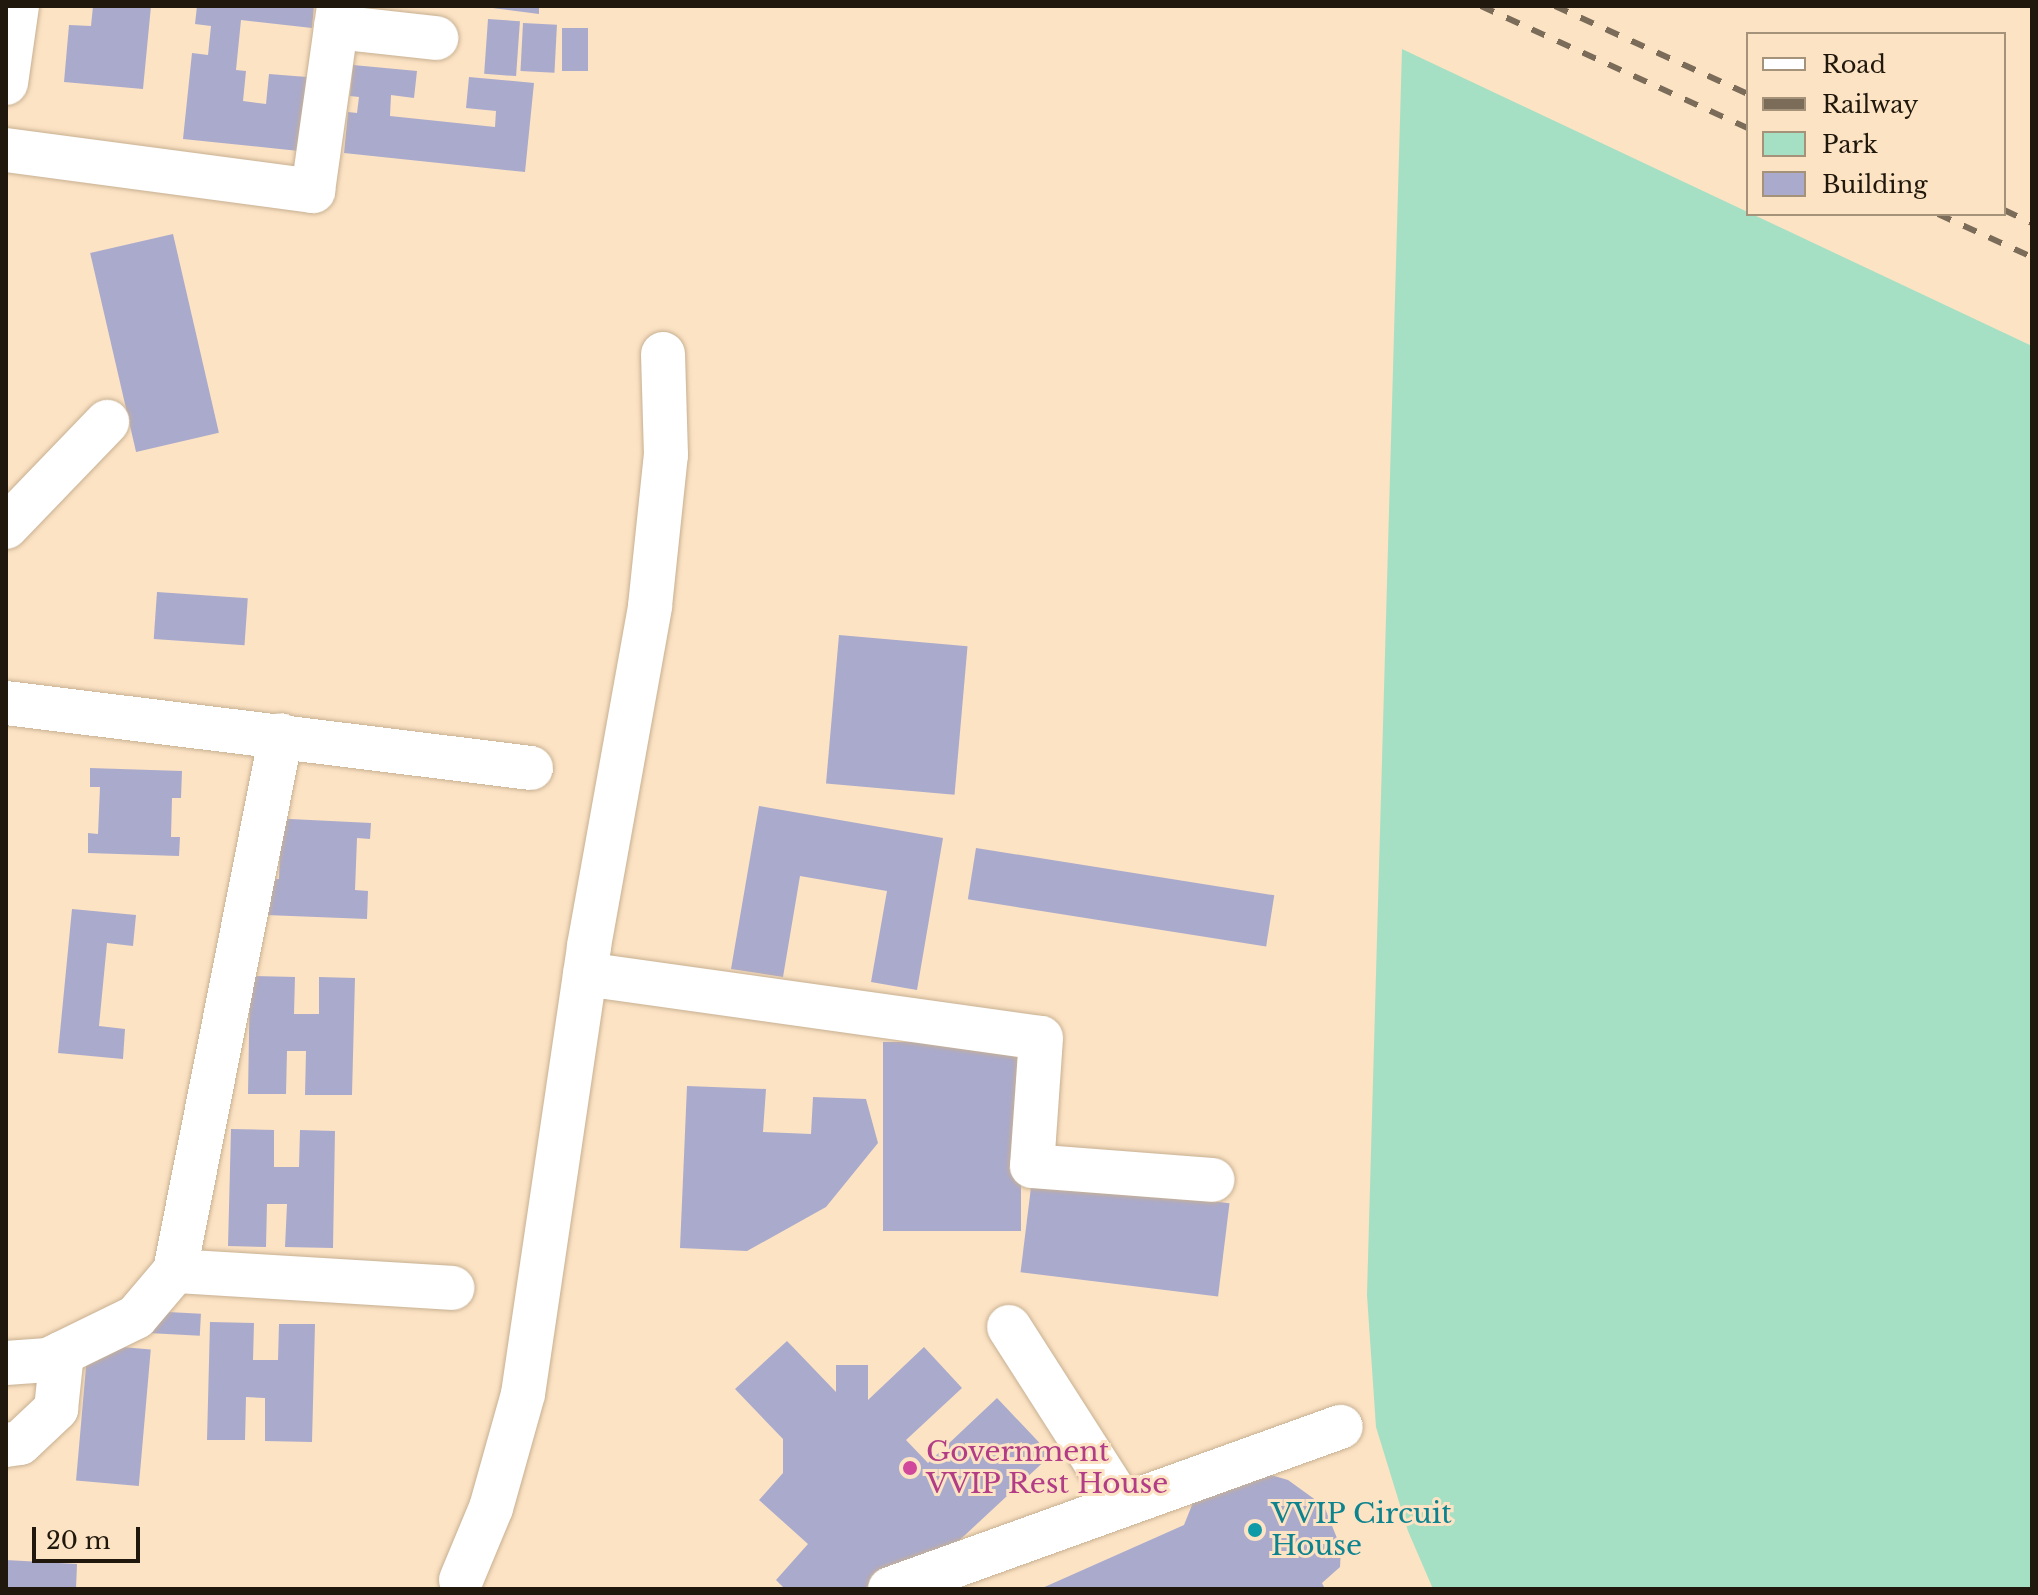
<!DOCTYPE html>
<html>
<head>
<meta charset="utf-8">
<style>
  body { margin:0 }
  #map { position:relative; width:2038px; height:1595px; overflow:hidden; background:#fce3c4; font-family:"Libre Baskerville",serif }
  div>[style] { position:absolute }
  .green>* { inset:0; background:#a5e0c4 }
  .building>* { inset:0; background:#aac; transform-origin:0 0 }
  .roads { filter:drop-shadow(0 0 2px #c7b092) drop-shadow(0 0 2px #c7b092) }
  .minor>* { height:44px; margin:-22px; padding:0 22px; transform-origin:22px; border-radius:22px; background:#fff }
  .rail>* { height:6px; margin-top:-3px; transform-origin:0; background:repeating-linear-gradient(90deg,#7b6c59 0 14px,transparent 0 28px) }
  .dots>* { width:22px; height:22px; translate:-50% -50%; box-sizing:border-box; border:4px solid #fce3c4; border-radius:50% }
  span { translate:-50% -50%; white-space:nowrap; text-align:center; line-height:1.15; -webkit-text-stroke:6px #fce3c4; paint-order:stroke }
  .hotel-label { font-size:28px; color:#b23c85 }
  .left { translate:0 -50%; text-align:left }
  .culture-label { font-size:28px; color:#0d838f }
  .frame { position:absolute; inset:0; border:8px solid #20180c; pointer-events:none }
  .legend { position:absolute; left:1746px; top:32px; width:260px; height:184px; box-sizing:border-box; background:#fce3c4; border:2px solid #a4927a; margin:0; padding:10px 14px; list-style:none; font-size:24px; color:#20180c }
  .legend li { display:flex; align-items:center; gap:16px; height:40px }
  .legend b { width:40px; border:2px solid #a4927a }
  .scale { position:absolute; left:32px; top:1527px; width:108px; height:36px; box-sizing:border-box; border:4px solid #20180c; border-top:0; padding-left:10px; font-size:24px; line-height:28px; white-space:nowrap; color:#20180c; -webkit-text-stroke:6px #fce3c4; paint-order:stroke }
</style>
</head>
<body>
<div id="map">
  <div class="green">
    <i style="clip-path:polygon(1402px 49px,2032px 346px,2032px 1589px,1433px 1589px,1408px 1531px,1376px 1427px,1367px 1295px)"></i>
  </div>
  <div class="building">
    <i style="clip-path:polygon(93px 6px,151px 6px,143px 89px,64px 82px,69px 25px,91px 26px)"></i>
    <i style="clip-path:polygon(197px 6px,314px 6px,312px 28px,241px 20px,236px 70px,246px 71px,243px 101px,266px 104px,269px 74px,307px 77px,299px 151px,183px 139px,192px 53px,208px 55px,211px 26px,195px 24px)"></i>
    <i style="clip-path:polygon(477px 6px,539px 6px,539px 14px)"></i>
    <i style="left:488px;top:19px;width:32px;height:55px;rotate:4deg"></i>
    <i style="left:523px;top:23px;width:34px;height:48px;rotate:3deg"></i>
    <i style="left:562px;top:28px;width:26px;height:43px"></i>
    <i style="clip-path:polygon(353px 65px,417px 71px,414px 98px,391px 95px,390px 116px,495px 127px,496px 111px,466px 108px,469px 77px,534px 83px,525px 172px,344px 153px,348px 112px,357px 113px,359px 97px,350px 96px)"></i>
    <i style="left:173px;top:234px;width:204px;height:85px;rotate:77deg"></i>
    <i style="left:157px;top:592px;width:91px;height:47px;rotate:4deg"></i>
    <i style="left:839px;top:635px;width:129px;height:149px;rotate:5deg"></i>
    <i style="clip-path:polygon(90px 768px,182px 771px,181px 798px,172px 798px,171px 837px,180px 837px,179px 856px,88px 853px,88px 833px,98px 834px,100px 787px,90px 787px)"></i>
    <i style="clip-path:polygon(759px 806px,943px 838px,917px 990px,871px 982px,887px 891px,800px 876px,783px 977px,731px 969px)"></i>
    <i style="clip-path:polygon(270px 818px,371px 823px,370px 839px,357px 838px,355px 890px,368px 891px,367px 919px,266px 915px,268px 879px,279px 879px,280px 846px)"></i>
    <i style="left:976px;top:848px;width:302px;height:52px;rotate:9deg"></i>
    <i style="clip-path:polygon(72px 909px,136px 915px,133px 946px,107px 943px,99px 1026px,125px 1029px,123px 1059px,58px 1053px)"></i>
    <i style="clip-path:polygon(250px 976px,295px 977px,294px 1014px,319px 1014px,319px 977px,355px 978px,352px 1095px,305px 1095px,306px 1051px,287px 1051px,286px 1094px,248px 1094px)"></i>
    <i style="left:883px;top:1042px;width:138px;height:189px"></i>
    <i style="clip-path:polygon(687px 1086px,766px 1089px,763px 1132px,811px 1134px,813px 1097px,866px 1099px,878px 1143px,826px 1207px,747px 1251px,680px 1248px)"></i>
    <i style="clip-path:polygon(231px 1129px,274px 1130px,274px 1167px,299px 1167px,300px 1130px,335px 1131px,333px 1248px,285px 1247px,287px 1204px,267px 1204px,266px 1247px,228px 1246px)"></i>
    <i style="left:1032px;top:1179px;width:199px;height:94px;rotate:7deg"></i>
    <i style="left:149px;top:1311px;width:52px;height:22px;rotate:3deg"></i>
    <i style="clip-path:polygon(210px 1322px,254px 1323px,253px 1360px,278px 1360px,279px 1324px,315px 1324px,312px 1442px,265px 1441px,265px 1398px,246px 1397px,245px 1440px,207px 1440px)"></i>
    <i style="clip-path:polygon(787px 1341px,836px 1392px,836px 1365px,868px 1365px,868px 1400px,924px 1347px,962px 1388px,906px 1440px,928px 1463px,997px 1398px,1051px 1455px,935px 1563px,860px 1589px,785px 1589px,776px 1580px,808px 1544px,759px 1500px,783px 1473px,783px 1439px,735px 1389px)"></i>
    <i style="left:88px;top:1344px;width:63px;height:137px;rotate:5deg"></i>
    <i style="clip-path:polygon(1257px 1471px,1288px 1480px,1324px 1506px,1341px 1548px,1340px 1567px,1322px 1583px,1325px 1589px,1040px 1589px,1184px 1525px,1194px 1500px)"></i>
    <i style="clip-path:polygon(6px 1560px,77px 1564px,76px 1589px,6px 1589px)"></i>
  </div>
  <div class="roads">
    <div class="minor">
      <i style="left:336px;top:27px;width:101px;rotate:6.3deg"></i>
      <i style="left:6px;top:83px;width:78px;rotate:-81.9deg"></i>
      <i style="left:6px;top:150px;width:310px;rotate:7.6deg"></i>
      <i style="left:313px;top:191px;width:187px;rotate:-82deg"></i>
      <i style="left:6px;top:527px;width:146px;rotate:-46.1deg"></i>
      <i style="left:6px;top:703px;width:529px;rotate:7.06deg"></i>
      <i style="left:585px;top:974px;width:460px;rotate:8deg"></i>
      <i style="left:1041px;top:1038px;width:128px;rotate:94deg"></i>
      <i style="left:1032px;top:1166px;width:181px;rotate:4.4deg"></i>
      <i style="left:175px;top:1271px;width:278px;rotate:3.5deg"></i>
      <i style="left:1009px;top:1327px;width:208px;rotate:57.4deg"></i>
      <i style="left:6px;top:1363px;width:42px;rotate:-4.1deg"></i>
      <i style="left:48px;top:1360px;width:98px;rotate:-26deg"></i>
      <i style="left:136px;top:1317px;width:60px;rotate:-49.7deg"></i>
      <i style="left:175px;top:1271px;width:546px;rotate:-78.81deg"></i>
      <i style="left:6px;top:1445px;width:14px;rotate:-8deg"></i>
      <i style="left:20px;top:1443px;width:50px;rotate:-43.4deg"></i>
      <i style="left:56px;top:1409px;width:56px;rotate:-83.9deg"></i>
      <i style="left:461px;top:1580px;width:78px;rotate:-67.4deg"></i>
      <i style="left:491px;top:1508px;width:118px;rotate:-74.3deg"></i>
      <i style="left:523px;top:1394px;width:453px;rotate:-81.6deg"></i>
      <i style="left:589px;top:946px;width:345px;rotate:-79.8deg"></i>
      <i style="left:650px;top:606px;width:152px;rotate:-84deg"></i>
      <i style="left:666px;top:455px;width:101px;rotate:-91.7deg"></i>
      <i style="left:890px;top:1589px;width:479px;rotate:-19.8deg"></i>
    </div>
  </div>
  <div class="rail">
    <i style="left:1481px;top:6px;width:294px;rotate:24.6deg"></i>
    <i style="left:1555px;top:6px;width:212px;rotate:24.5deg"></i>
    <i style="left:2004px;top:210px;width:31px;rotate:25deg"></i>
    <i style="left:1938px;top:214px;width:103px;rotate:24.6deg"></i>
  </div>
  <div class="dots">
    <i style="left:910px;top:1468px;background:#d1479c"></i>
    <i style="left:1255px;top:1530px;background:#0f9aa8"></i>
  </div>
  <div class="hotel-label">
    <span class="left" style="left:926px;top:1468px">Government<br>VVIP Rest House</span>
  </div>
  <div class="culture-label">
    <span class="left" style="left:1271px;top:1530px">VVIP Circuit<br>House</span>
  </div>
  <div class="frame"></div>
  <ul class="legend">
  <li><b style="height:10px;background:#fff"></b>Road</li>
  <li><b style="height:10px;background:#7b6c59"></b>Railway</li>
  <li><b style="height:22px;background:#a5e0c4"></b>Park</li>
  <li><b style="height:22px;background:#aac"></b>Building</li>
  </ul>
  <div class="scale">20 m</div>
</div>
</body>
</html>
